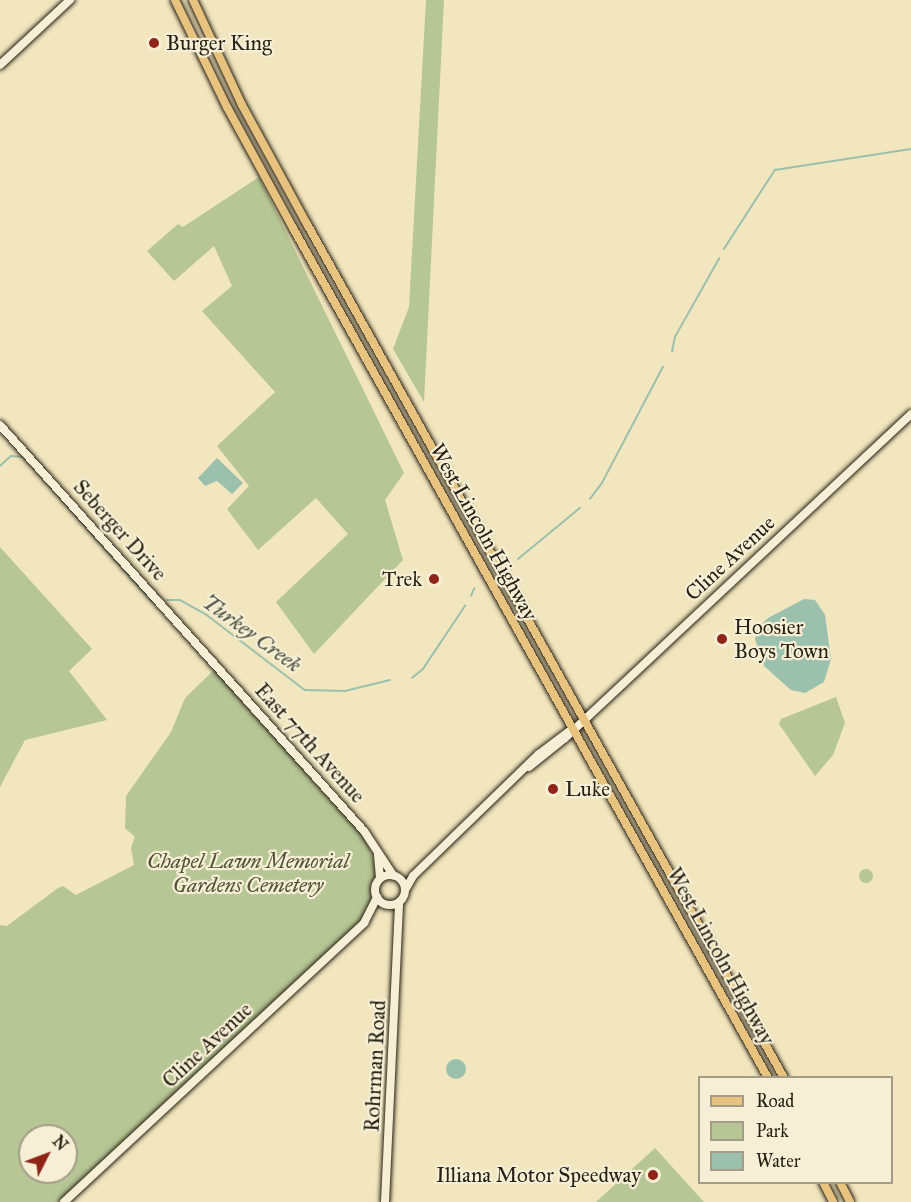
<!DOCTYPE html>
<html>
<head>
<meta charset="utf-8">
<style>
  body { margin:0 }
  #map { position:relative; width:911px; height:1202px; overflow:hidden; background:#f1e6be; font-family:"IM FELL Great Primer",serif }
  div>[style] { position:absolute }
  .green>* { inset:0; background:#b6c694 }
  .round { border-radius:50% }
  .water>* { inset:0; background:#9bc0ad }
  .stream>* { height:1.5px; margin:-0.75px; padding:0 0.75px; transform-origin:0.75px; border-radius:0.75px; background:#9bc0ad }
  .roads { filter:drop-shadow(0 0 2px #282014) drop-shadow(0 0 2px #282014) }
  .secondary>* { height:8px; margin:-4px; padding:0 4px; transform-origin:4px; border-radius:4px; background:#f6efd5 }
  .secondary>.ring { margin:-4px; padding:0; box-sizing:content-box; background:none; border:8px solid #f6efd5; border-radius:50% }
  .primary>* { height:8px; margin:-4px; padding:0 4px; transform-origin:4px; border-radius:4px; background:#e8c37f }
  .dots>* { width:16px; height:16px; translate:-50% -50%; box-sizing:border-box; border:3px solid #f6efd5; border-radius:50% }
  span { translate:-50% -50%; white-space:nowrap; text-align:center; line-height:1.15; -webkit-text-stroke:4.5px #f6efd5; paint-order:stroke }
  .poi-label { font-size:21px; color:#282014 }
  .left { translate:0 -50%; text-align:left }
  .right { translate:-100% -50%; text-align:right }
  .street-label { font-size:21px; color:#282014 }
  .park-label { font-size:21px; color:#53523a; font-style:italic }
  .water-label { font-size:22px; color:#4a5042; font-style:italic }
  .legend { position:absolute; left:698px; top:1076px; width:195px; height:108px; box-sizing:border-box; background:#f6efd5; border:2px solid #a49c88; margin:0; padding:8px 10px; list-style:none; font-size:18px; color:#282014 }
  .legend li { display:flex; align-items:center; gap:12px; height:30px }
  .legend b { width:30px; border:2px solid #a49c88 }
  .north { position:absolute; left:18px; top:1124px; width:60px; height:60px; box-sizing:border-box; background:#f6efd5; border:2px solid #a49c88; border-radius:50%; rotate:48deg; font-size:16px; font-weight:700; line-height:24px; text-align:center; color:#282014 }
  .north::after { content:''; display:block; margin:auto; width:21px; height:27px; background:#8f2418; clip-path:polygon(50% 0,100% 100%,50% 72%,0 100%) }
</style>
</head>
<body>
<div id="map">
  <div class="green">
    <i style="clip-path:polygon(426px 0,444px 0,424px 402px,393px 349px,409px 307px)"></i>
    <i style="clip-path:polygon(259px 177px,404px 473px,385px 500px,403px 560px,314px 654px,276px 602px,348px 534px,316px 498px,258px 550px,227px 509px,249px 486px,217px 446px,275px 392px,202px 311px,232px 286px,214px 246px,174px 281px,147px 251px,178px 224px,183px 227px)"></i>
    <i style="clip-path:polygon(0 547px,92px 649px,69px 671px,107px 720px,25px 740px,0 787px)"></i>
    <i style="clip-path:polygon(evenodd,216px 668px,365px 836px,377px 869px,371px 906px,359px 924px,59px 1202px,0 1202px,0 925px,7px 926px,58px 888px,63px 886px,76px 895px,134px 865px,131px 848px,135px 837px,125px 828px,126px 796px,171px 732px,185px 698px,216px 668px,30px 1136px,66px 1136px,66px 1172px,30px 1172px,30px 1136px)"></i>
    <i style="clip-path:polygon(836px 697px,845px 723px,833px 755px,815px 776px,779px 724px,781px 719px)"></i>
    <i class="round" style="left:859px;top:869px;width:14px;height:14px"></i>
    <i style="clip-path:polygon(655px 1148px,704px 1202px,596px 1202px)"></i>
  </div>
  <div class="water">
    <i style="clip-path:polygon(217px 458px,243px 483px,232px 494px,217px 481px,205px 486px,198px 478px)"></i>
    <i style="clip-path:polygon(804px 599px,815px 600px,825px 615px,831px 659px,824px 682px,805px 693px,791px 690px,764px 666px,755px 639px,758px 628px,768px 618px)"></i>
    <i class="round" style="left:446px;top:1059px;width:20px;height:20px"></i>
  </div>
  <div class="stream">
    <i style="left:724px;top:249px;width:94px;rotate:-57.2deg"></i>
    <i style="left:775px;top:170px;width:138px;rotate:-8.8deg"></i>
    <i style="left:672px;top:352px;width:15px;rotate:-79deg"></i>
    <i style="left:675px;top:337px;width:90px;rotate:-60.6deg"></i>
    <i style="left:0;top:466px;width:15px;rotate:-42deg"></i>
    <i style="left:11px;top:456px;width:13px;rotate:4deg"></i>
    <i style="left:24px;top:457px;width:193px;rotate:48.4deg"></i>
    <i style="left:590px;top:499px;width:20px;rotate:-53deg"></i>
    <i style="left:602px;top:483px;width:131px;rotate:-62.3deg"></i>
    <i style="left:518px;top:559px;width:80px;rotate:-39.4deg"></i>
    <i style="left:471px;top:596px;width:8px;rotate:-67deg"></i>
    <i style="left:167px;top:600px;width:13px"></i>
    <i style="left:180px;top:600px;width:31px;rotate:29deg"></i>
    <i style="left:207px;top:615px;width:123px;rotate:37.4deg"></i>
    <i style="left:305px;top:690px;width:40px;rotate:1.4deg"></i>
    <i style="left:345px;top:691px;width:46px;rotate:-13.7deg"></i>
    <i style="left:412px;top:678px;width:14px;rotate:-39deg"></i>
    <i style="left:423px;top:669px;width:76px;rotate:-56.3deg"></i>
  </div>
  <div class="roads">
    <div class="secondary">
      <i style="left:0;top:65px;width:96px;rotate:-42.9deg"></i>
      <i style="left:0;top:425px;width:545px;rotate:48.12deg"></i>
      <i style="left:364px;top:831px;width:53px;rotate:56.6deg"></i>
      <i style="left:529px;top:767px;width:46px;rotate:-38.9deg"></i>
      <i style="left:565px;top:738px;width:474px;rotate:-43.1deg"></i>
      <i style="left:378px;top:855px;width:23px;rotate:85deg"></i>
      <i class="ring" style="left:375px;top:875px;width:22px;height:22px"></i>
      <i style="left:405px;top:890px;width:16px;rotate:-60deg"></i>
      <i style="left:413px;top:876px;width:175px;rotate:-44.1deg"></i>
      <i style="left:539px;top:754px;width:38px;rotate:-37deg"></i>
      <i style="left:64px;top:1202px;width:410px;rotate:-42.9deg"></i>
      <i style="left:364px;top:923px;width:29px;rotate:-63deg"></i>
      <i style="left:385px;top:1202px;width:300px;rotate:-87.3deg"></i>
    </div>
    <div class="primary">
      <i style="left:175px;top:0;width:119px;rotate:64.1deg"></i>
      <i style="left:227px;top:107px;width:138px;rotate:61.4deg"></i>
      <i style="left:293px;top:228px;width:974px;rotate:60.8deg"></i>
      <i style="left:193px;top:0;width:116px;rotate:65deg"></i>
      <i style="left:242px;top:105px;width:136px;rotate:61.4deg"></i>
      <i style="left:307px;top:224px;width:978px;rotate:60.81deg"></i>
      <i style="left:823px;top:1182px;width:22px;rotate:63deg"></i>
      <i style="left:840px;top:1182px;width:22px;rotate:63deg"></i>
    </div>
  </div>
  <div class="dots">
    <i style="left:154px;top:43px;background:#8f2418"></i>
    <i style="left:434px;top:579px;background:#8f2418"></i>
    <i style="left:722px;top:639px;background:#8f2418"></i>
    <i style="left:553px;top:789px;background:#8f2418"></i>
    <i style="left:653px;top:1175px;background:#8f2418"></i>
  </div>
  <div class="poi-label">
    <span class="left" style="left:166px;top:43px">Burger King</span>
    <span class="right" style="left:422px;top:579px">Trek</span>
    <span class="left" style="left:734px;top:639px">Hoosier<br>Boys Town</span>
    <span class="left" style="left:565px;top:789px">Luke</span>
    <span class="right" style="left:641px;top:1175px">Illiana Motor Speedway</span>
  </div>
  <div class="street-label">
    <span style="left:120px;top:530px;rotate:48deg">Seberger Drive</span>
    <span style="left:484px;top:532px;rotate:61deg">West Lincoln Highway</span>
    <span style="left:730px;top:558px;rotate:-43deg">Cline Avenue</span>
    <span style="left:310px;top:743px;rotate:48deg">East 77th Avenue</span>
    <span style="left:721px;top:956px;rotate:61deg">West Lincoln Highway</span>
    <span style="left:207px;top:1045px;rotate:-43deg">Cline Avenue</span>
    <span style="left:375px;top:1066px;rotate:-87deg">Rohrman Road</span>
  </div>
  <div class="park-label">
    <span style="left:248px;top:873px">Chapel Lawn Memorial<br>Gardens Cemetery</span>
  </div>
  <div class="water-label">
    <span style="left:252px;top:633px;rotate:36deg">Turkey Creek</span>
  </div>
  <ul class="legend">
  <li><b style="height:8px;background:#e8c37f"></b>Road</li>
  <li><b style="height:16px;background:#b6c694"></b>Park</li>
  <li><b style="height:16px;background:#9bc0ad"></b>Water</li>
  </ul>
  <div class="north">N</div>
</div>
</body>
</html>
